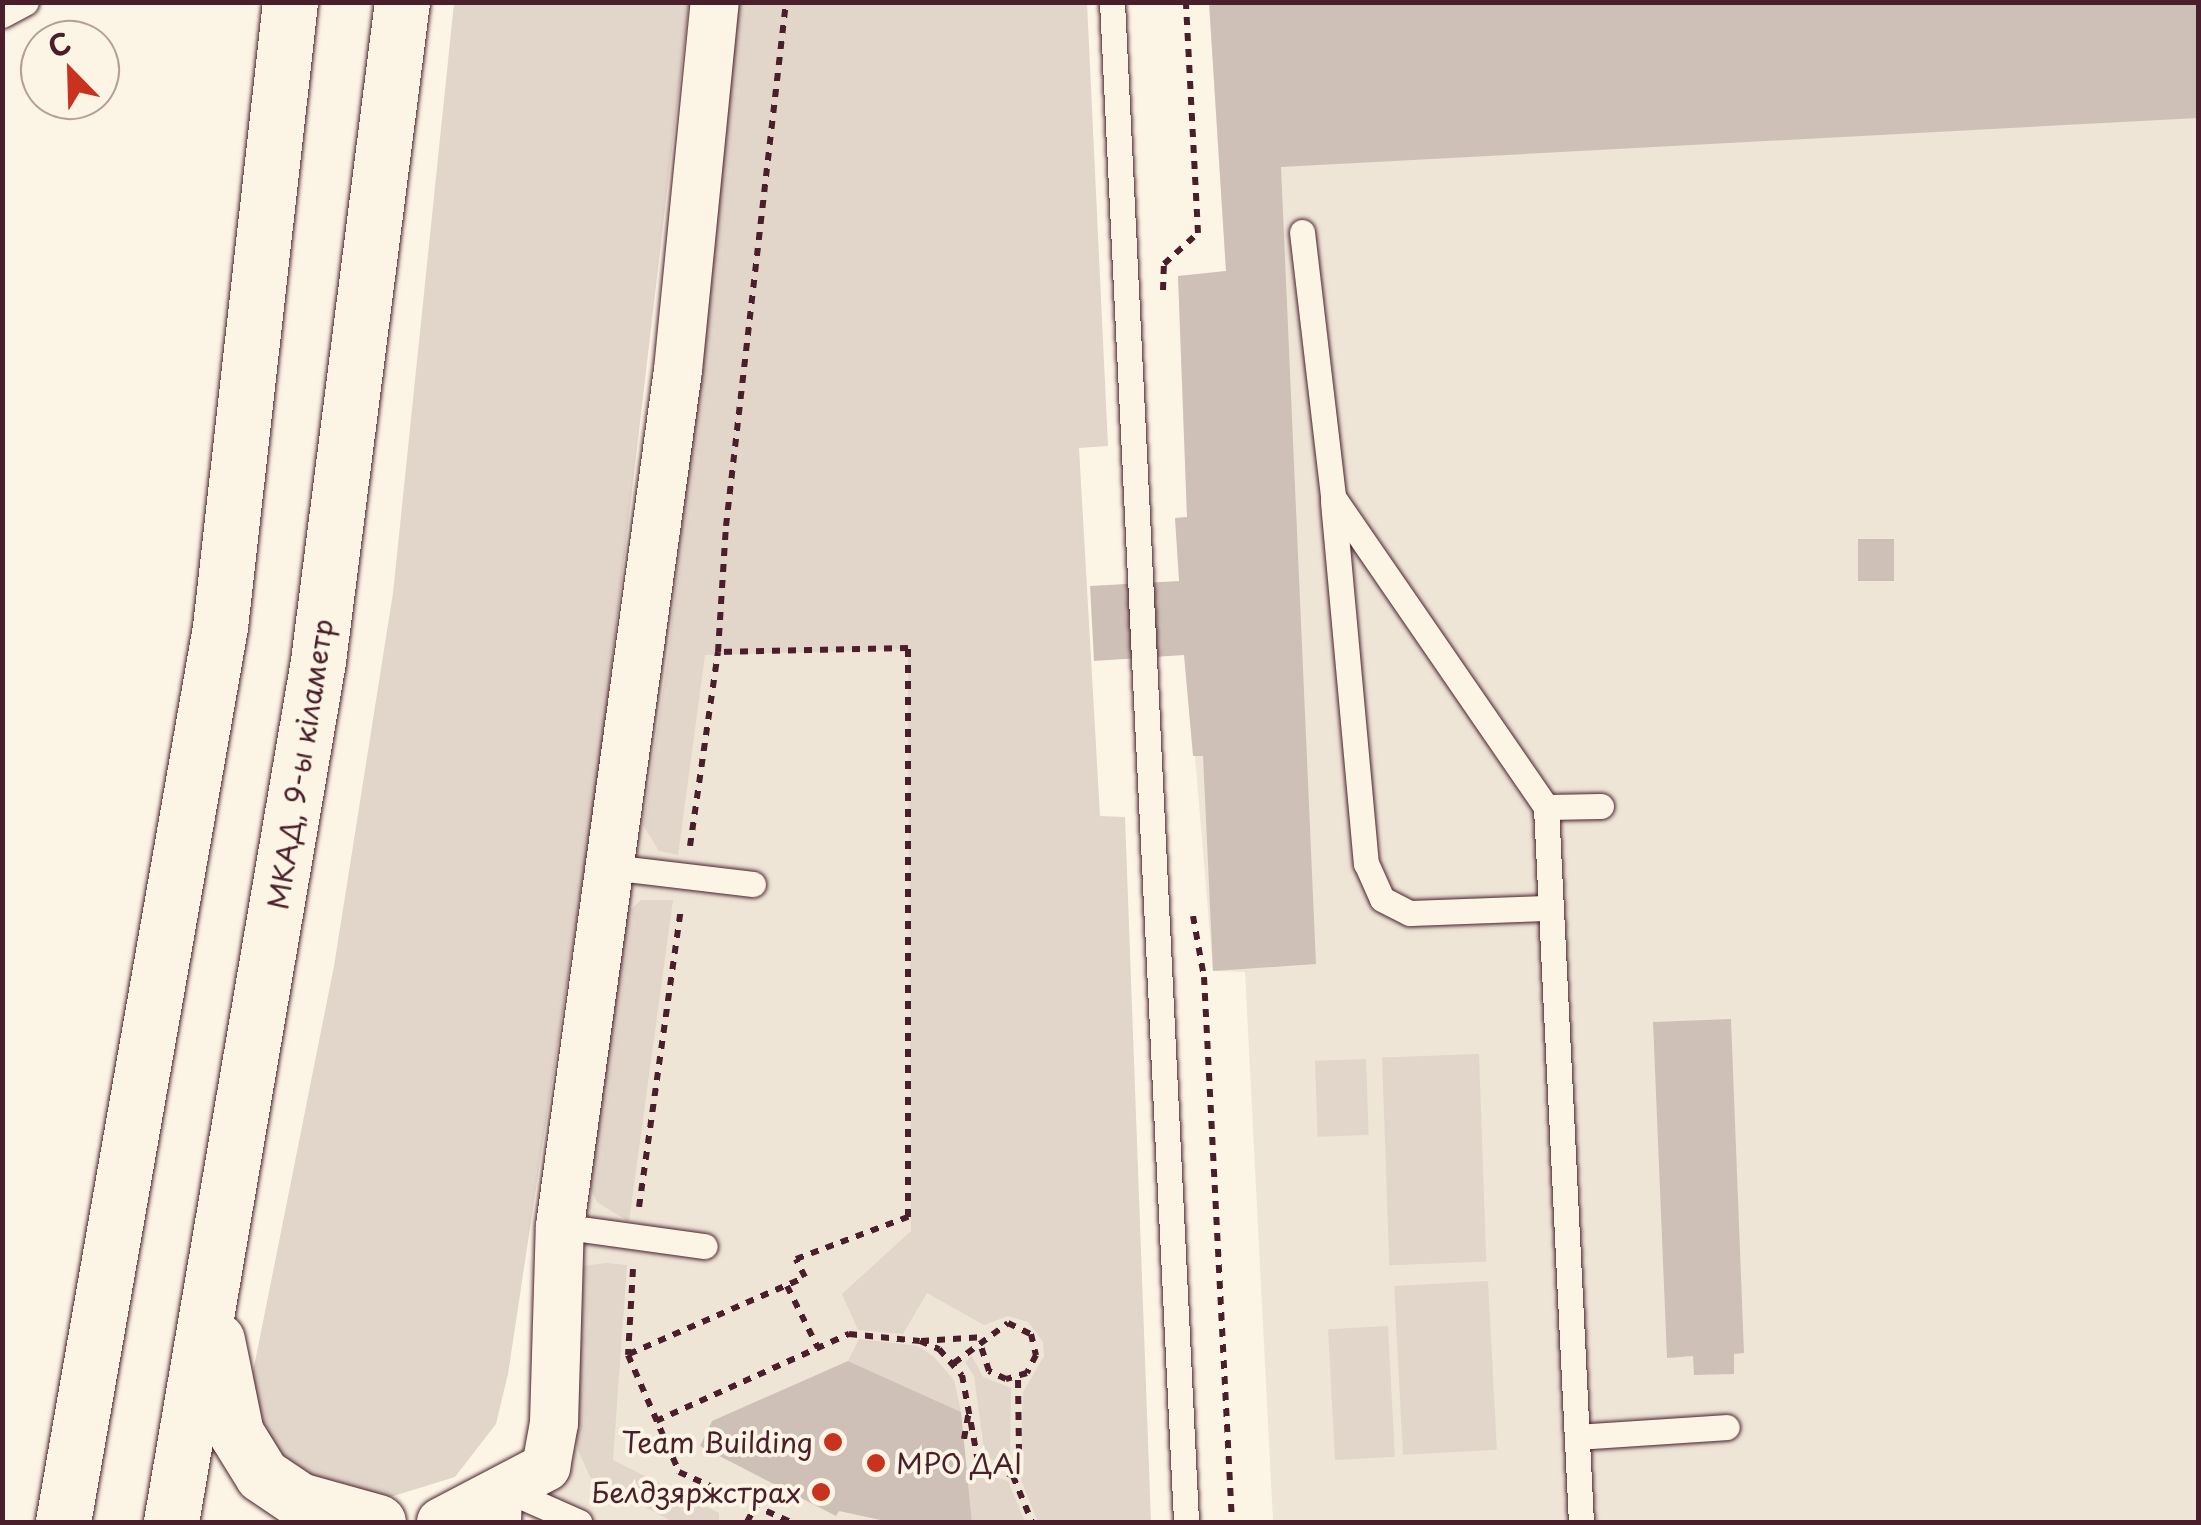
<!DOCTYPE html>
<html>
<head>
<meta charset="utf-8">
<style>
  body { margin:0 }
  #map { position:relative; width:2201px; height:1525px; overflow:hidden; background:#fcf5e5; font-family:"Playpen Sans",sans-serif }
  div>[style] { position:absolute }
  .built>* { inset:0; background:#eee5d7 }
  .green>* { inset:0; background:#e2d5ca; transform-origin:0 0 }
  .building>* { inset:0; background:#cfc0b7; transform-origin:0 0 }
  .path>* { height:6px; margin-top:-3px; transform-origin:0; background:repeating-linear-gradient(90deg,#4a1f2b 0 8px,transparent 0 16px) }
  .roads { filter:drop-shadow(0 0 2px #4a1f2b) drop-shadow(0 0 2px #4a1f2b) }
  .service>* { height:25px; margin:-12.5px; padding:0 12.5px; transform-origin:12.5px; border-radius:12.5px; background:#fcf5e5 }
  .minor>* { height:48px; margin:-24px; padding:0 24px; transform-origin:24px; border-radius:24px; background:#fcf5e5 }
  .trunk>* { height:55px; margin:-27.5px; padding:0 27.5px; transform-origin:27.5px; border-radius:27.5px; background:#fcf5e5 }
  .dots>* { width:28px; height:28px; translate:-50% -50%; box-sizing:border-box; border:5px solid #fcf5e5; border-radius:50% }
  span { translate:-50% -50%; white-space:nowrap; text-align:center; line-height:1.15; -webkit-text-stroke:8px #fcf5e5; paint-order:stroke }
  .street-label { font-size:28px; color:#4a1f2b }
  .poi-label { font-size:28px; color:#4a1f2b }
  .right { translate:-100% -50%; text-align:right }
  .left { translate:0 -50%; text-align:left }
  .frame { position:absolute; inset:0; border:5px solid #4a1f2b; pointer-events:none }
  .north { position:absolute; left:20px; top:20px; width:100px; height:100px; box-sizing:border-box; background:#fcf5e5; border:2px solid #b59f9b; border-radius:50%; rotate:337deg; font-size:28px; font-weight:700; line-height:40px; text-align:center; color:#4a1f2b }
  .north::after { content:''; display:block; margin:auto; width:35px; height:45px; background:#c8321e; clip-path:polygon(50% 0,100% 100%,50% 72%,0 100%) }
</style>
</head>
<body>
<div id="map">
  <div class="built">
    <i style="clip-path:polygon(1209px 3px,2198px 3px,2198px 1522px,1273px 1522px,1245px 972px,1213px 971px,1175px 518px,1187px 517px,1178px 276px,1226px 271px)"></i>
    <i style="clip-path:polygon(696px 441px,1065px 452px,1149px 1522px,531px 1522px,542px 1379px)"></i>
  </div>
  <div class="green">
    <i style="clip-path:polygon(454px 3px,689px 3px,600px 765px,508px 1374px,496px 1424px,455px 1477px,374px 1502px,270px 1467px,251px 1382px,334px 966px,393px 593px)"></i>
    <i style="clip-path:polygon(737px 3px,1087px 3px,1108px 446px,1079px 448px,1100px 816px,1125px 817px,1151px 1522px,1038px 1522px,1021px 1480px,1023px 1392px,1044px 1356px,1043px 1342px,1028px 1322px,1008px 1316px,984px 1325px,927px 1293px,903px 1334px,858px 1330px,842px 1294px,911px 1231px,908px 649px,705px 655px,678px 855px,659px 851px,643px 825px,668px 657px)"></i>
    <i style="clip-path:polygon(641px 900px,673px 900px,629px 1222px,597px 1202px,587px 1182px,627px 913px)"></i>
    <i style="left:1479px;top:1054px;width:208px;height:97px;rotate:88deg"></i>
    <i style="left:1366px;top:1059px;width:76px;height:51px;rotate:88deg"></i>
    <i style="clip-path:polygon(606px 1263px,627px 1265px,613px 1460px,719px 1513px,719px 1522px,673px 1522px,590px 1477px,578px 1450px,573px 1428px,583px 1266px)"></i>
    <i style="left:1488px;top:1281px;width:169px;height:94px;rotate:87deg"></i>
    <i style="left:1388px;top:1326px;width:131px;height:60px;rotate:87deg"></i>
    <i style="clip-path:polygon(859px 1339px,918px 1346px,934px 1357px,954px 1380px,961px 1412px,848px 1361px)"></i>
    <i style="clip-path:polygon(972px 1356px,983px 1377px,1011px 1388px,1010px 1466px,985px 1457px,974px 1376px,965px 1362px)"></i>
    <i style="clip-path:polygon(967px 1468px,1008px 1481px,1025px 1522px,972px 1522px)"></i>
  </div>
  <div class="building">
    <i style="clip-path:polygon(1209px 2px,2198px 2px,2198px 118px,1281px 167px,1316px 964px,1213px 971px,1203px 756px,1193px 756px,1184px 655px,1094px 661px,1090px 586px,1179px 581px,1175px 518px,1187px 517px,1178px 276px,1226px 271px)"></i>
    <i style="left:1858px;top:539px;width:36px;height:42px"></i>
    <i style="clip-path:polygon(1731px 1019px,1744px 1353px,1734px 1354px,1734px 1374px,1694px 1375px,1693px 1356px,1667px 1358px,1653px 1022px)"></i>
    <i style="clip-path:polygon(848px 1361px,961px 1412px,972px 1522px,890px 1522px,839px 1511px,836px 1516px,700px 1446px,712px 1421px)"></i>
  </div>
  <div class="path">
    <i style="left:1163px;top:290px;width:26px;rotate:-88deg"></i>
    <i style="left:1164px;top:264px;width:46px;rotate:-42.4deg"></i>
    <i style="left:1198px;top:233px;width:231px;rotate:-93deg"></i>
    <i style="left:690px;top:846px;width:196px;rotate:-81.8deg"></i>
    <i style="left:718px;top:652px;width:126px;rotate:-86.4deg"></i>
    <i style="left:726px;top:526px;width:527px;rotate:-83.47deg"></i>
    <i style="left:1193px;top:916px;width:62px;rotate:79.8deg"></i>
    <i style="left:1204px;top:977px;width:546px;rotate:87.06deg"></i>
    <i style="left:639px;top:1207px;width:303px;rotate:-82deg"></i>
    <i style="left:633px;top:1269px;width:86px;rotate:93.3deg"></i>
    <i style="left:628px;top:1355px;width:128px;rotate:66.4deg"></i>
    <i style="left:679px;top:1472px;width:123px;rotate:24.1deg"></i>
    <i style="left:787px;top:1286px;width:69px;rotate:63.4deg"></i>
    <i style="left:921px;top:1341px;width:63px;rotate:-3.6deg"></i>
    <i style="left:629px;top:1354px;width:192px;rotate:-23.6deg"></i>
    <i style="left:805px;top:1277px;width:20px;rotate:-117deg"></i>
    <i style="left:796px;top:1259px;width:120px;rotate:-20.6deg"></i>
    <i style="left:908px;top:1217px;width:569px;rotate:-90deg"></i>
    <i style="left:908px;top:648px;width:190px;rotate:178.8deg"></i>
    <i style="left:954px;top:1363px;width:67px;rotate:-36.5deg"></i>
    <i style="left:1008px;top:1323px;width:25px;rotate:26deg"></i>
    <i style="left:1031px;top:1334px;width:22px;rotate:77deg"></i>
    <i style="left:1036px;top:1355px;width:20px;rotate:117deg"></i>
    <i style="left:1027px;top:1373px;width:22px;rotate:164deg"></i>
    <i style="left:1006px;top:1379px;width:19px;rotate:-155deg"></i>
    <i style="left:989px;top:1371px;width:26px;rotate:-108deg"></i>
    <i style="left:656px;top:1421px;width:212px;rotate:-24.3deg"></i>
    <i style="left:849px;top:1334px;width:71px;rotate:5.6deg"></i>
    <i style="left:920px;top:1341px;width:21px;rotate:23deg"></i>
    <i style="left:939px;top:1349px;width:35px;rotate:49deg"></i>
    <i style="left:962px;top:1375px;width:87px;rotate:79.5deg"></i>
    <i style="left:978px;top:1461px;width:38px;rotate:23deg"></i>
    <i style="left:1013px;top:1476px;width:50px;rotate:67.6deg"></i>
    <i style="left:964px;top:1439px;width:28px;rotate:-80deg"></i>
    <i style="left:1013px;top:1476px;width:25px;rotate:-76deg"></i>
    <i style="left:1019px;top:1452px;width:74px;rotate:-90.8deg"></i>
    <i style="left:747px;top:1522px;width:17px;rotate:-62deg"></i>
  </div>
  <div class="roads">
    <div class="service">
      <i style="left:1112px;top:2px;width:1522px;rotate:87.21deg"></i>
      <i style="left:2px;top:15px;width:27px;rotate:-28deg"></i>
      <i style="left:1302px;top:232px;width:267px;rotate:83.3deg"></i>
      <i style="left:1333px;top:497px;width:376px;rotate:55.5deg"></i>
      <i style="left:1546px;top:807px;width:716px;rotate:87.2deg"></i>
      <i style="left:1333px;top:502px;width:363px;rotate:84.8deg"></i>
      <i style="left:1366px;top:863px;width:39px;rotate:66deg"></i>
      <i style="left:1382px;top:899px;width:31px;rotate:27deg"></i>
      <i style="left:1410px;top:913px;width:136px;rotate:-2.1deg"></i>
      <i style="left:1546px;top:807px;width:55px;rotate:-1deg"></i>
      <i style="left:610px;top:867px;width:144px;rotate:6.8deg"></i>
      <i style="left:560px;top:1226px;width:146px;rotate:7.9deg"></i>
      <i style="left:1577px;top:1437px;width:150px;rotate:-3.8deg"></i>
      <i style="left:508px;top:1522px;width:31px;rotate:-88deg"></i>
      <i style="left:509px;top:1491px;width:77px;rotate:23.9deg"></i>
    </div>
    <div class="minor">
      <i style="left:441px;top:1522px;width:119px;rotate:-27.6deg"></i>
      <i style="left:546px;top:1467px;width:45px;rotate:-79.7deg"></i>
      <i style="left:554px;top:1423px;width:197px;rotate:-88.3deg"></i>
      <i style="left:560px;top:1226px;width:864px;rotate:-82.15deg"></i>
      <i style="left:678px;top:370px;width:370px;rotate:-84.3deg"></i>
    </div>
    <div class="trunk">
      <i style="left:217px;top:1340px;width:95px;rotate:78.5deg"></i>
      <i style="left:236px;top:1433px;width:49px;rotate:58.2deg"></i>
      <i style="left:262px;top:1475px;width:45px;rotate:34deg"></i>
      <i style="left:299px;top:1500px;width:82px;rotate:15.6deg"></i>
      <i style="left:63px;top:1522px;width:909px;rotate:-80.05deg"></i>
      <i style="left:220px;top:627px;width:629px;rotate:-83.61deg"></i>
      <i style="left:171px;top:1522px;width:873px;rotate:-80.31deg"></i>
      <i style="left:318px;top:661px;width:664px;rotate:-82.74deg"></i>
    </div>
  </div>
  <div class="dots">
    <i style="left:833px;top:1442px;background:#c8321e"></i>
    <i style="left:876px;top:1463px;background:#c8321e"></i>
    <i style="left:821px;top:1492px;background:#c8321e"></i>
  </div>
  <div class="street-label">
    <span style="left:300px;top:764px;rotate:-81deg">МКАД, 9-ы кіламетр</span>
  </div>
  <div class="poi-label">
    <span class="right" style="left:813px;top:1442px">Team Building</span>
    <span class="left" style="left:896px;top:1463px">МРО ДАІ</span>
    <span class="right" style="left:801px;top:1492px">Белдзяржстрах</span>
  </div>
  <div class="frame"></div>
  <div class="north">С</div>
</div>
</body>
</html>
